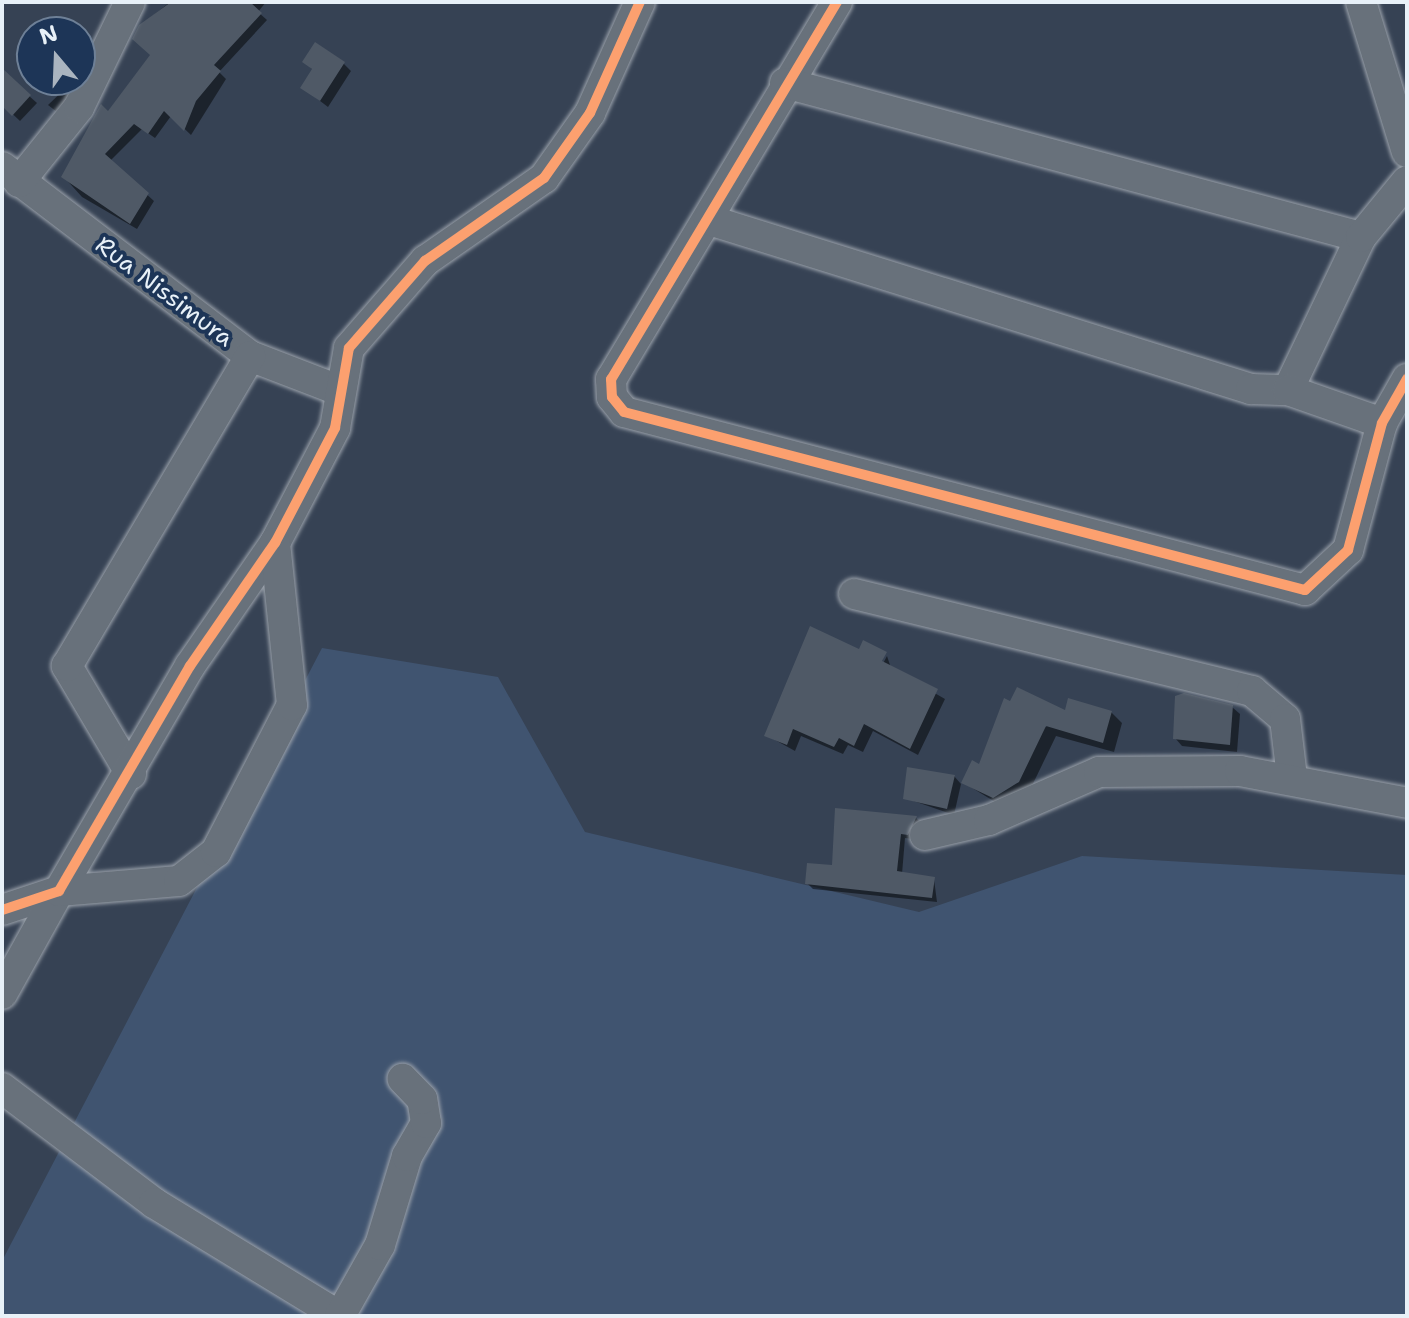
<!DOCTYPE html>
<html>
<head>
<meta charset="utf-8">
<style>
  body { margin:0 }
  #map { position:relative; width:1409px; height:1318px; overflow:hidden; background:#364254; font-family:"Shantell Sans",sans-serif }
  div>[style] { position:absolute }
  .green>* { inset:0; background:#405470 }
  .shadow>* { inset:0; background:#0007 }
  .building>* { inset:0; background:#4f5966 }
  .roads { filter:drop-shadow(0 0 2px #9ba2ab) drop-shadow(0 0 2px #9ba2ab) }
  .street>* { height:30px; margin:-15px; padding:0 15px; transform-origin:15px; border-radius:15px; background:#68717b }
  .cycleway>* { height:10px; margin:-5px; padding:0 5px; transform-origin:5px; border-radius:5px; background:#fca06f }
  span { translate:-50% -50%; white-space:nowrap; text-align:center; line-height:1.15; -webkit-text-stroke:8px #1d3557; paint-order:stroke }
  .street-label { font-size:24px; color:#e8f1f8 }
  .frame { position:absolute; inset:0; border:4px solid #e8f1f8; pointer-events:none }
  .north { position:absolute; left:16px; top:16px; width:80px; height:80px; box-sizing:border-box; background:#1d3557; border:2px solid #6e8097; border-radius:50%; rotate:341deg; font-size:22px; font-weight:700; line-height:32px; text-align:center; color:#e8f1f8 }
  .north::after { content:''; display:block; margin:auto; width:28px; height:36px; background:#aab4bf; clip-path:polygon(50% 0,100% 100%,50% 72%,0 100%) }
</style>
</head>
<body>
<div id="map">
  <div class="green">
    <i style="clip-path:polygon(322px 648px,498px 677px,585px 832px,919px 912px,1082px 856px,1407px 875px,1407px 1316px,2px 1316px,2px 1261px)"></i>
  </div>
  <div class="shadow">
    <i style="clip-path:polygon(170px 2px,266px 2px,258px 12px,267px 20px,219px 72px,226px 79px,191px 135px,171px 116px,155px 138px,142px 129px,110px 161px,154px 201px,137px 229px,82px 197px,64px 177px,101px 107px,108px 114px,153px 55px,140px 26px)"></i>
    <i style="clip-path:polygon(305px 62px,344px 64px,351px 71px,328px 107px,303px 88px,314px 71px)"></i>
    <i style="clip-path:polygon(9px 78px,37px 103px,20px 121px,2px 104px)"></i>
    <i style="clip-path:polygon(74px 80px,66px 101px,57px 112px,48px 105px)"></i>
    <i style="clip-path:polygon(860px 652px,884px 654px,879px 671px,887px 656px,891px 668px,945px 699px,918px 755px,873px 731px,863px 752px,848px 745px,843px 754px,801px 736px,795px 751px,766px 735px)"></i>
    <i style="clip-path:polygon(1232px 707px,1240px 714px,1237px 752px,1182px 746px,1175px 738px)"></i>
    <i style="clip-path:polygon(1111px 712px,1122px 723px,1114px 752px,1056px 736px,1029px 792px,1005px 808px,964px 783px,1066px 713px)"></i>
    <i style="clip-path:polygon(954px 776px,961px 784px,954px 815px,905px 798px)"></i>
    <i style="clip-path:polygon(836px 810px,916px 818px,921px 823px,913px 839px,905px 838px,902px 874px,934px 879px,937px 902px,813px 889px,807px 883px,833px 868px)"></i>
  </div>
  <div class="building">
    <i style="clip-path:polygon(171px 2px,250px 2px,262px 13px,214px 65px,221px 71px,196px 101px,184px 131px,164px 111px,148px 134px,134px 124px,105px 154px,149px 193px,130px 224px,61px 177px,101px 104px,108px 111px,150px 55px,132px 39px,139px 25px)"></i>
    <i style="clip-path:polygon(315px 42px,345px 62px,320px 101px,300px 88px,312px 69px,302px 62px)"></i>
    <i style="clip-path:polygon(2px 68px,31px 95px,12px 116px,2px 106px)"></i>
    <i style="clip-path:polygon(810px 626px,859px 649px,863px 640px,887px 652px,882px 661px,938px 689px,910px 749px,864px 724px,854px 746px,839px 738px,834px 747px,793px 729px,787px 745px,764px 736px)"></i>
    <i style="clip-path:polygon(1017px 687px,1065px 710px,1068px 698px,1112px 711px,1103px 743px,1046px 726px,1019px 782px,993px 798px,961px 783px,972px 760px,979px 764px,1004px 698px,1010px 701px)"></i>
    <i style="clip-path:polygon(1184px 693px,1233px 705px,1230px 745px,1173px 739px,1175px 696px)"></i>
    <i style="clip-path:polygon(907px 767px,955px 775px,947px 809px,903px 799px)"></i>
    <i style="clip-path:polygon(835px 808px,917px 816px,908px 835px,901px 834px,897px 871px,935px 877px,932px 898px,805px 884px,807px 863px,832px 865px)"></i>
  </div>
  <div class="roads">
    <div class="street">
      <i style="left:837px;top:2px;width:440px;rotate:120.9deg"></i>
      <i style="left:611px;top:379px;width:18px;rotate:87deg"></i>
      <i style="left:612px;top:397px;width:19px;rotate:51deg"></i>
      <i style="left:624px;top:412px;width:704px;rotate:14.65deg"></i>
      <i style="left:1305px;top:590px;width:59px;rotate:-42.9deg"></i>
      <i style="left:1348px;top:550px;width:131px;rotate:-75deg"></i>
      <i style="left:1382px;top:423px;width:51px;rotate:-60.4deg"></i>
      <i style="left:1361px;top:2px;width:157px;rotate:73deg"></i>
      <i style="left:785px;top:83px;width:596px;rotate:14.97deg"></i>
      <i style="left:2px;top:167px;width:312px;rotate:37.3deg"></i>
      <i style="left:250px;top:356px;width:97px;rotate:21deg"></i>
      <i style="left:19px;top:182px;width:96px;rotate:-51.3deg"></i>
      <i style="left:79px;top:107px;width:117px;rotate:-64.1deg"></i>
      <i style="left:709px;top:220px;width:568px;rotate:17.32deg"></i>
      <i style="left:1251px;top:389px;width:37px;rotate:2deg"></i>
      <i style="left:1288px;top:390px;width:170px;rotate:-64.5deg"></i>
      <i style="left:1361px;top:237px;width:72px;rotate:-50.6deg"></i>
      <i style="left:1288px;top:390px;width:100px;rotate:19.3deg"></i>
      <i style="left:854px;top:594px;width:410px;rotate:13.7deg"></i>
      <i style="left:1252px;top:691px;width:43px;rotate:40.3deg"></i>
      <i style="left:1285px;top:719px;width:59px;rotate:83.2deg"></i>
      <i style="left:131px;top:774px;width:126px;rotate:-120.7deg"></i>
      <i style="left:67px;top:666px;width:360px;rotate:-59.4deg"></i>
      <i style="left:925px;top:835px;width:66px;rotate:-13.2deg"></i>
      <i style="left:989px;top:820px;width:120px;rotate:-23.6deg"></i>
      <i style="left:1099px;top:772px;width:141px;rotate:-0.4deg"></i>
      <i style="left:1240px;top:771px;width:170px;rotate:10.8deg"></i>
      <i style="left:2px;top:910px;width:60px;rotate:-18.4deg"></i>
      <i style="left:59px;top:891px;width:260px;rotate:-59.8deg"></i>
      <i style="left:190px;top:666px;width:150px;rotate:-55.4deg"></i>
      <i style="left:275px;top:543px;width:130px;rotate:-62.4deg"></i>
      <i style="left:335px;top:428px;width:81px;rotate:-80.1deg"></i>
      <i style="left:349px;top:348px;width:116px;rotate:-48.9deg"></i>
      <i style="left:425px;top:261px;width:145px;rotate:-34.9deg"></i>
      <i style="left:544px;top:178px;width:80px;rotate:-54.7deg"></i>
      <i style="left:590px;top:113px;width:122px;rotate:-65.8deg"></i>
      <i style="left:2px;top:994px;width:118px;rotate:-61deg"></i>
      <i style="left:59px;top:891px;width:120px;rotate:-4.8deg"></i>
      <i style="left:179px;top:881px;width:47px;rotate:-38.1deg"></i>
      <i style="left:216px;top:852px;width:165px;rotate:-62.7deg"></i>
      <i style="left:292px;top:705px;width:163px;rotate:-96deg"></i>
      <i style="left:2px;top:1088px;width:191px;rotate:37.1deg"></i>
      <i style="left:154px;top:1203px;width:217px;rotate:31.4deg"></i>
      <i style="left:340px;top:1316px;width:81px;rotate:-60.6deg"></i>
      <i style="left:380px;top:1245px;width:93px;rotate:-73.1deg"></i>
      <i style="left:407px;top:1156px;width:38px;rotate:-60deg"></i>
      <i style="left:426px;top:1123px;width:24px;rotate:-99deg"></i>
      <i style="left:422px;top:1099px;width:28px;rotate:-134deg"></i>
    </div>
  </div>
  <div class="cycleway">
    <i style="left:837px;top:2px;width:440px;rotate:120.9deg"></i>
    <i style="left:611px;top:379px;width:18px;rotate:87deg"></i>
    <i style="left:612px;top:397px;width:19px;rotate:51deg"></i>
    <i style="left:624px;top:412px;width:704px;rotate:14.65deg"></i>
    <i style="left:1305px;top:590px;width:59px;rotate:-42.9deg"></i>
    <i style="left:1348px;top:550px;width:131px;rotate:-75deg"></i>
    <i style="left:1382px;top:423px;width:51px;rotate:-60.4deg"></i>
    <i style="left:2px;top:910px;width:60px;rotate:-18.4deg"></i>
    <i style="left:59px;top:891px;width:260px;rotate:-59.8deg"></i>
    <i style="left:190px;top:666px;width:150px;rotate:-55.4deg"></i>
    <i style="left:275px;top:543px;width:130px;rotate:-62.4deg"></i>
    <i style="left:335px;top:428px;width:81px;rotate:-80.1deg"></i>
    <i style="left:349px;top:348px;width:116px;rotate:-48.9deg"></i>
    <i style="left:425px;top:261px;width:145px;rotate:-34.9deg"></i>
    <i style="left:544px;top:178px;width:80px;rotate:-54.7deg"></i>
    <i style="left:590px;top:113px;width:122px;rotate:-65.8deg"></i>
  </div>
  <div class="street-label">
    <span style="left:164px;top:292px;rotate:37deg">Rua Nissimura</span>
  </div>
  <div class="frame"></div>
  <div class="north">N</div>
</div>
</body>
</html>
